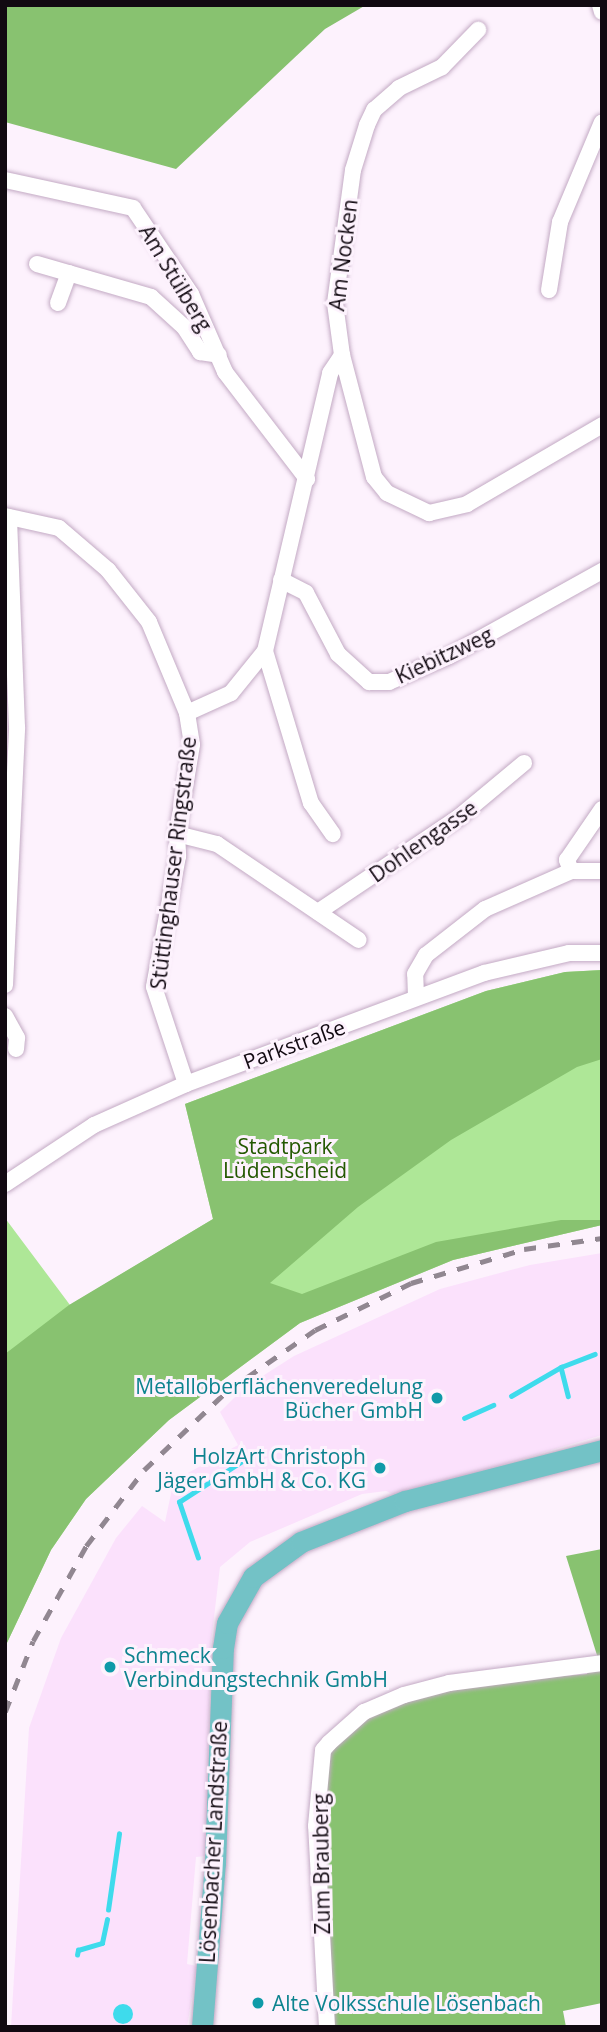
<!DOCTYPE html>
<html>
<head>
<meta charset="utf-8">
<style>
  body { margin:0 }
  #map { position:relative; width:607px; height:2032px; overflow:hidden; background:#fdf2fd; font-family:"Open Sans",sans-serif }
  div>[style] { position:absolute }
  .built>* { inset:0; background:#fbe1fc }
  .green>* { inset:0; background:#aee797 }
  .forest>* { inset:0; background:#88c270 }
  .water>* { inset:0; background:#3edbec }
  .round { border-radius:50% }
  .stream>* { height:4.5px; margin:-2.25px; padding:0 2.25px; transform-origin:2.25px; border-radius:2.25px; background:#3edbec }
  .roads { filter:drop-shadow(0 0 2px #c3aac4) drop-shadow(0 0 2px #c3aac4) }
  .minor>* { height:16px; margin:-8px; padding:0 8px; transform-origin:8px; border-radius:8px; background:#fff }
  .major>* { height:21px; margin:-10.5px; padding:0 10.5px; transform-origin:10.5px; border-radius:10.5px; background:#73c2c6 }
  .rail>* { height:4.5px; margin-top:-2.25px; transform-origin:0; background:repeating-linear-gradient(90deg,#918791 0 12px,transparent 0 24px) }
  .dots>* { width:19px; height:19px; translate:-50% -50%; box-sizing:border-box; border:4px solid #fdf2fd; border-radius:50% }
  span { translate:-50% -50%; white-space:nowrap; text-align:center; line-height:1.15; -webkit-text-stroke:6px #fdf2fd; paint-order:stroke }
  .street-label { font-size:21px; color:#110911 }
  .park-label { font-size:21px; color:#235800 }
  .culture-label { font-size:21px; color:#0d838f }
  .right { translate:-100% -50%; text-align:right }
  .left { translate:0 -50%; text-align:left }
  .frame { position:absolute; inset:0; border:7px solid #110911; pointer-events:none }
</style>
</head>
<body>
<div id="map">
  <div class="built">
    <i style="clip-path:polygon(602px 1253px,602px 1435px,397px 1496px,386px 1491px,362px 1494px,250px 1542px,220px 1567px,210px 1651px,206px 1856px,196px 1857px,187px 1964px,197px 1966px,187px 2027px,11px 2027px,29px 1728px,61px 1638px,116px 1538px,142px 1506px,165px 1522px,172px 1489px,179px 1478px,238px 1445px,220px 1412px,244px 1388px,294px 1356px,440px 1289px,530px 1265px)"></i>
  </div>
  <div class="green">
    <i style="clip-path:polygon(602px 970px,602px 1225px,453px 1260px,300px 1323px,169px 1420px,86px 1499px,51px 1550px,5px 1647px,5px 1218px,70px 1305px,213px 1219px,185px 1104px,486px 991px,565px 972px)"></i>
  </div>
  <div class="forest">
    <i style="clip-path:polygon(5px 5px,366px 5px,325px 29px,176px 169px,5px 122px)"></i>
    <i style="clip-path:polygon(602px 970px,602px 1059px,577px 1067px,451px 1140px,358px 1207px,270px 1283px,302px 1294px,436px 1242px,561px 1220px,602px 1220px,602px 1225px,453px 1260px,300px 1323px,169px 1420px,86px 1499px,51px 1550px,5px 1647px,5px 1354px,69px 1305px,213px 1219px,185px 1104px,486px 991px,565px 972px)"></i>
    <i style="clip-path:polygon(602px 1549px,602px 2003px,563px 2011px,566px 2027px,331px 2027px,321px 1891px,326px 1751px,366px 1715px,405px 1698px,506px 1681px,587px 1674px,589px 1668px,601px 1668px,566px 1556px)"></i>
  </div>
  <div class="water">
    <i class="round" style="left:113px;top:2004px;width:20px;height:20px"></i>
  </div>
  <div class="stream">
    <i style="left:561px;top:1367px;width:30px;rotate:76deg"></i>
    <i style="left:511px;top:1396px;width:58px;rotate:-30.1deg"></i>
    <i style="left:561px;top:1367px;width:36px;rotate:-21deg"></i>
    <i style="left:464px;top:1418px;width:32px;rotate:-24deg"></i>
    <i style="left:198px;top:1558px;width:59px;rotate:-108.7deg"></i>
    <i style="left:179px;top:1502px;width:85px;rotate:-32.9deg"></i>
    <i style="left:108px;top:1910px;width:77px;rotate:-81.8deg"></i>
    <i style="left:77px;top:1955px;width:5px;rotate:-79deg"></i>
    <i style="left:78px;top:1950px;width:25px;rotate:-16deg"></i>
    <i style="left:102px;top:1943px;width:24px;rotate:-78deg"></i>
  </div>
  <div class="roads">
    <div class="minor">
      <i style="left:600px;top:5px;width:7px;rotate:74deg"></i>
      <i style="left:5px;top:180px;width:131px;rotate:12.3deg"></i>
      <i style="left:133px;top:208px;width:104px;rotate:56deg"></i>
      <i style="left:191px;top:294px;width:85px;rotate:66.4deg"></i>
      <i style="left:225px;top:372px;width:135px;rotate:52.5deg"></i>
      <i style="left:37px;top:264px;width:119px;rotate:16.1deg"></i>
      <i style="left:151px;top:297px;width:45px;rotate:42.3deg"></i>
      <i style="left:184px;top:327px;width:30px;rotate:57deg"></i>
      <i style="left:200px;top:352px;width:19px;rotate:9deg"></i>
      <i style="left:549px;top:290px;width:69px;rotate:-80.8deg"></i>
      <i style="left:560px;top:222px;width:108px;rotate:-67.2deg"></i>
      <i style="left:58px;top:303px;width:32px;rotate:-70deg"></i>
      <i style="left:342px;top:355px;width:126px;rotate:75.3deg"></i>
      <i style="left:374px;top:477px;width:21px;rotate:51deg"></i>
      <i style="left:387px;top:493px;width:47px;rotate:25.5deg"></i>
      <i style="left:429px;top:513px;width:39px;rotate:-13deg"></i>
      <i style="left:467px;top:504px;width:156px;rotate:-30.3deg"></i>
      <i style="left:5px;top:516px;width:55px;rotate:12.5deg"></i>
      <i style="left:59px;top:528px;width:65px;rotate:40.6deg"></i>
      <i style="left:108px;top:570px;width:66px;rotate:51.7deg"></i>
      <i style="left:149px;top:622px;width:99px;rotate:67.3deg"></i>
      <i style="left:187px;top:713px;width:32px;rotate:81deg"></i>
      <i style="left:192px;top:745px;width:90px;rotate:99.6deg"></i>
      <i style="left:177px;top:834px;width:22px;rotate:87deg"></i>
      <i style="left:178px;top:856px;width:133px;rotate:100.4deg"></i>
      <i style="left:154px;top:987px;width:102px;rotate:71.7deg"></i>
      <i style="left:281px;top:580px;width:28px;rotate:27deg"></i>
      <i style="left:306px;top:593px;width:69px;rotate:62.3deg"></i>
      <i style="left:338px;top:654px;width:42px;rotate:42.1deg"></i>
      <i style="left:369px;top:682px;width:20px"></i>
      <i style="left:389px;top:682px;width:65px;rotate:-23.4deg"></i>
      <i style="left:449px;top:656px;width:175px;rotate:-29.1deg"></i>
      <i style="left:265px;top:651px;width:159px;rotate:73.2deg"></i>
      <i style="left:311px;top:803px;width:38px;rotate:55deg"></i>
      <i style="left:187px;top:713px;width:48px;rotate:-24.4deg"></i>
      <i style="left:231px;top:693px;width:54px;rotate:-51deg"></i>
      <i style="left:265px;top:651px;width:285px;rotate:-76.8deg"></i>
      <i style="left:330px;top:373px;width:22px;rotate:-56deg"></i>
      <i style="left:342px;top:355px;width:52px;rotate:-97.7deg"></i>
      <i style="left:335px;top:303px;width:134px;rotate:-82.3deg"></i>
      <i style="left:353px;top:170px;width:47px;rotate:-72.7deg"></i>
      <i style="left:367px;top:125px;width:17px;rotate:-65deg"></i>
      <i style="left:374px;top:110px;width:33px;rotate:-41deg"></i>
      <i style="left:399px;top:88px;width:48px;rotate:-26deg"></i>
      <i style="left:442px;top:67px;width:52px;rotate:-45.8deg"></i>
      <i style="left:177px;top:834px;width:41px;rotate:14deg"></i>
      <i style="left:217px;top:844px;width:171px;rotate:34.1deg"></i>
      <i style="left:571px;top:871px;width:12px;rotate:-110deg"></i>
      <i style="left:567px;top:860px;width:62px;rotate:-55.5deg"></i>
      <i style="left:318px;top:912px;width:169px;rotate:-33.9deg"></i>
      <i style="left:458px;top:818px;width:86px;rotate:-39.8deg"></i>
      <i style="left:5px;top:985px;width:258px;rotate:-87.3deg"></i>
      <i style="left:17px;top:727px;width:210px;rotate:-92.2deg"></i>
      <i style="left:416px;top:997px;width:23px;rotate:-92deg"></i>
      <i style="left:415px;top:974px;width:22px;rotate:-60deg"></i>
      <i style="left:426px;top:955px;width:75px;rotate:-37.9deg"></i>
      <i style="left:485px;top:909px;width:94px;rotate:-23.8deg"></i>
      <i style="left:571px;top:871px;width:31px"></i>
      <i style="left:5px;top:1016px;width:25px;rotate:61deg"></i>
      <i style="left:17px;top:1038px;width:11px;rotate:95deg"></i>
      <i style="left:5px;top:1184px;width:107px;rotate:-33.5deg"></i>
      <i style="left:94px;top:1125px;width:101px;rotate:-24deg"></i>
      <i style="left:186px;top:1084px;width:318px;rotate:-20.4deg"></i>
      <i style="left:484px;top:973px;width:87px;rotate:-13.2deg"></i>
      <i style="left:569px;top:953px;width:33px"></i>
      <i style="left:327px;top:2027px;width:201px;rotate:-93.1deg"></i>
      <i style="left:316px;top:1826px;width:76px;rotate:-84.7deg"></i>
      <i style="left:323px;top:1750px;width:9px;rotate:-49deg"></i>
      <i style="left:329px;top:1743px;width:47px;rotate:-41.5deg"></i>
      <i style="left:364px;top:1712px;width:43px;rotate:-23deg"></i>
      <i style="left:404px;top:1695px;width:47px;rotate:-14.9deg"></i>
      <i style="left:449px;top:1683px;width:154px;rotate:-7.4deg"></i>
    </div>
    <div class="major">
      <i style="left:202px;top:2027px;width:165px;rotate:-85.5deg"></i>
      <i style="left:215px;top:1863px;width:215px;rotate:-87.9deg"></i>
      <i style="left:223px;top:1648px;width:25px;rotate:-81deg"></i>
      <i style="left:227px;top:1623px;width:53px;rotate:-60.5deg"></i>
      <i style="left:253px;top:1577px;width:59px;rotate:-36.1deg"></i>
      <i style="left:301px;top:1542px;width:112px;rotate:-21.5deg"></i>
      <i style="left:405px;top:1501px;width:203px;rotate:-14.5deg"></i>
    </div>
  </div>
  <div class="rail">
    <i style="left:5px;top:1712px;width:76px;rotate:-68.5deg"></i>
    <i style="left:33px;top:1641px;width:109px;rotate:-60.8deg"></i>
    <i style="left:86px;top:1546px;width:96px;rotate:-52.7deg"></i>
    <i style="left:144px;top:1470px;width:115px;rotate:-43.6deg"></i>
    <i style="left:227px;top:1391px;width:107px;rotate:-34.7deg"></i>
    <i style="left:315px;top:1330px;width:107px;rotate:-26.1deg"></i>
    <i style="left:411px;top:1283px;width:118px;rotate:-16.7deg"></i>
    <i style="left:524px;top:1249px;width:79px;rotate:-8deg"></i>
  </div>
  <div class="dots">
    <i style="left:437px;top:1398px;background:#0f9aa8"></i>
    <i style="left:380px;top:1468px;background:#0f9aa8"></i>
    <i style="left:110px;top:1667px;background:#0f9aa8"></i>
    <i style="left:258px;top:2003px;background:#0f9aa8"></i>
  </div>
  <div class="street-label">
    <span style="left:343px;top:255px;rotate:-83deg">Am Nocken</span>
    <span style="left:176px;top:278px;rotate:59deg">Am Stülberg</span>
    <span style="left:444px;top:655px;rotate:-25deg">Kiebitzweg</span>
    <span style="left:423px;top:841px;rotate:-35deg">Dohlengasse</span>
    <span style="left:173px;top:863px;rotate:-83deg">Stüttinghauser Ringstraße</span>
    <span style="left:294px;top:1044px;rotate:-20deg">Parkstraße</span>
    <span style="left:213px;top:1842px;rotate:-87deg">Lösenbacher Landstraße</span>
    <span style="left:321px;top:1864px;rotate:-91deg">Zum Brauberg</span>
  </div>
  <div class="park-label">
    <span style="left:285px;top:1158px">Stadtpark<br>Lüdenscheid</span>
  </div>
  <div class="culture-label">
    <span class="right" style="left:423px;top:1398px">Metalloberflächenveredelung<br>Bücher GmbH</span>
    <span class="right" style="left:366px;top:1468px">HolzArt Christoph<br>Jäger GmbH &amp; Co. KG</span>
    <span class="left" style="left:124px;top:1667px">Schmeck<br>Verbindungstechnik GmbH</span>
    <span class="left" style="left:272px;top:2003px">Alte Volksschule Lösenbach</span>
  </div>
  <div class="frame"></div>
</div>
</body>
</html>
